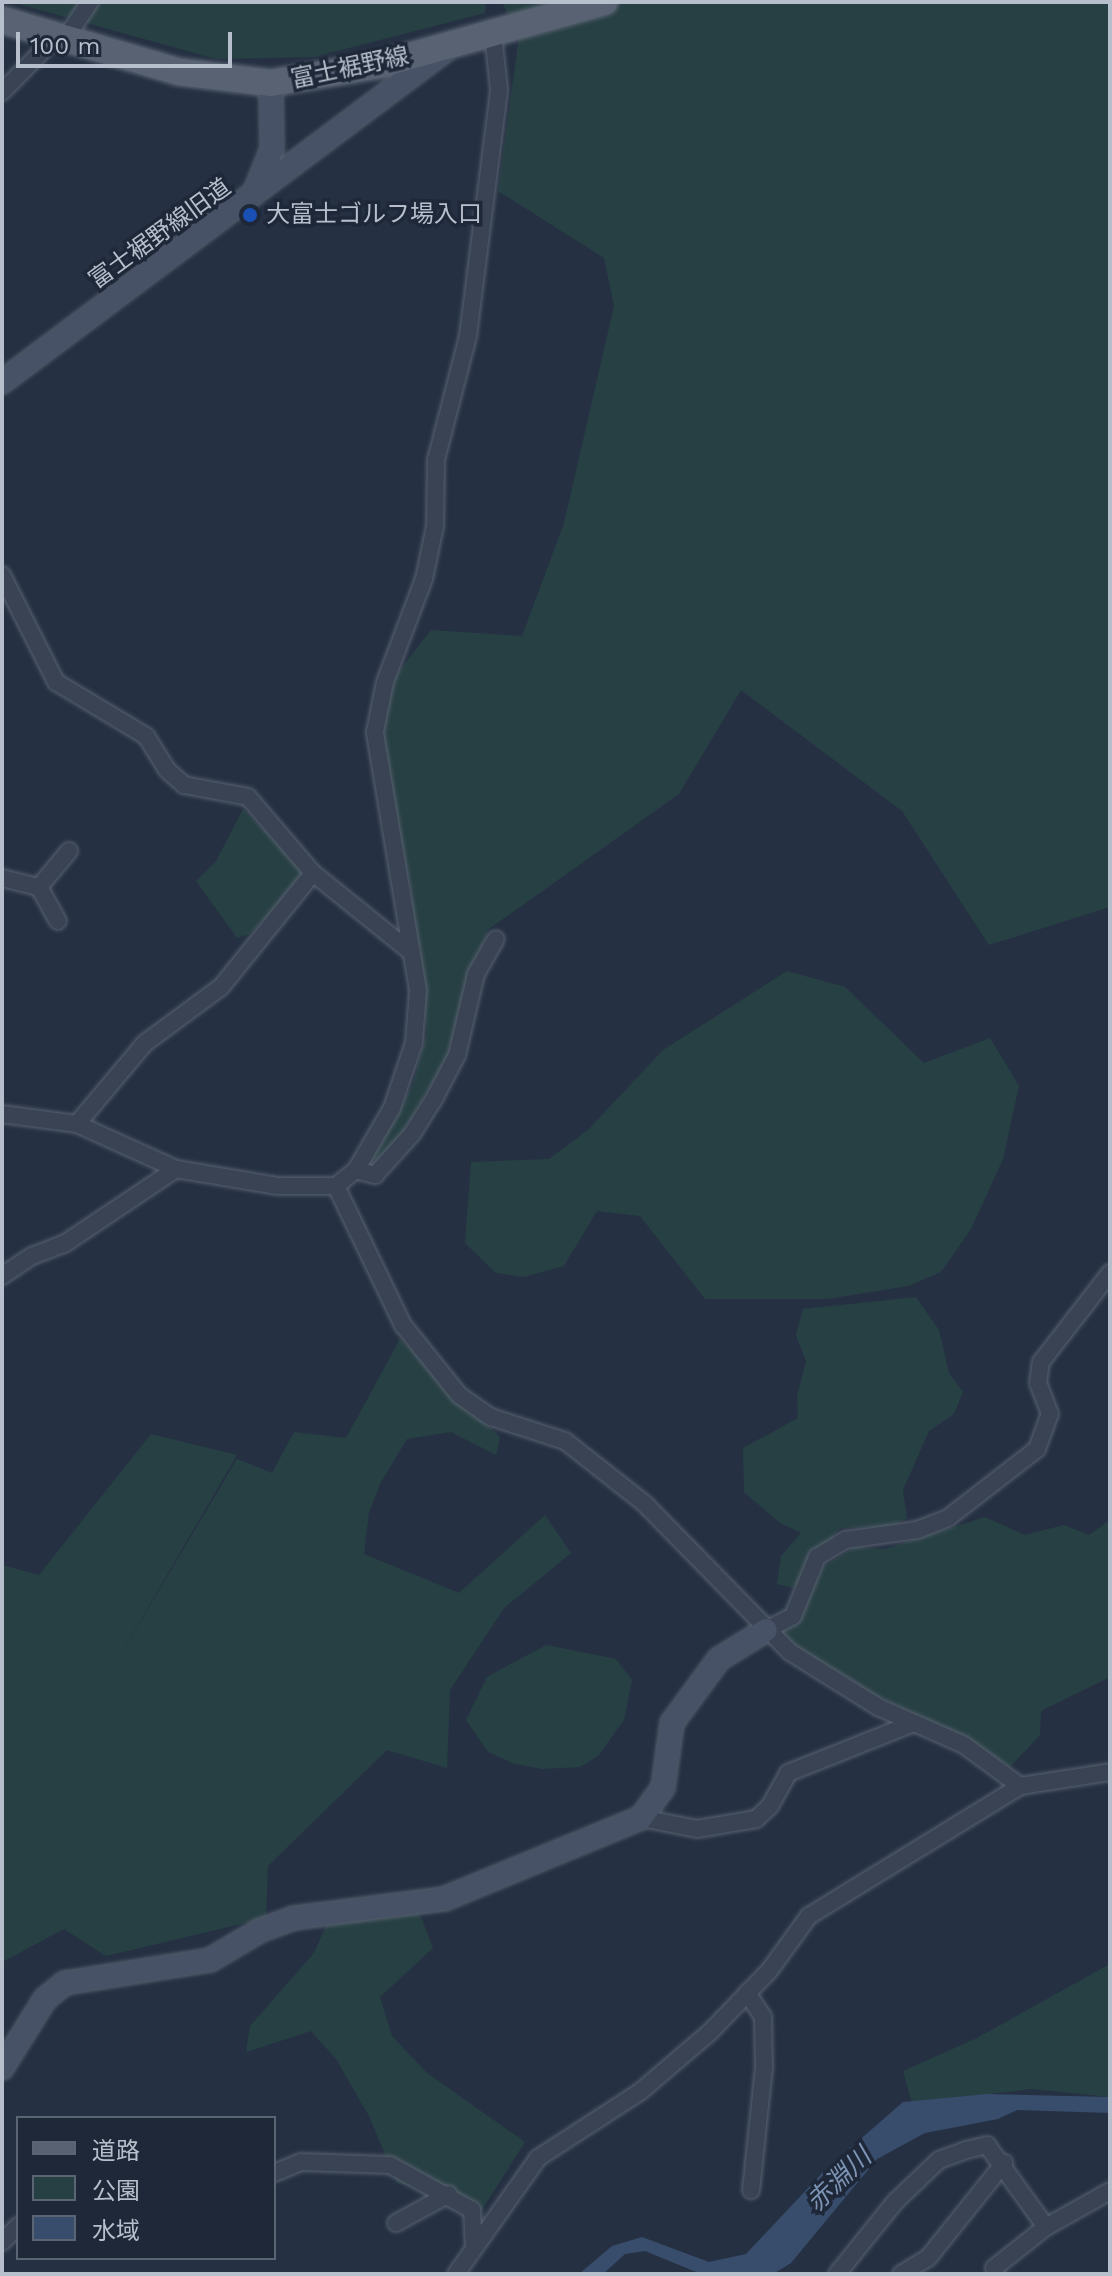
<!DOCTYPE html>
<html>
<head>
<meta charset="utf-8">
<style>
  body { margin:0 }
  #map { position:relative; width:1112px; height:2276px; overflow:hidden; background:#253143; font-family:"Work Sans","Noto Sans JP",sans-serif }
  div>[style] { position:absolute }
  .green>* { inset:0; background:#274044 }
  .water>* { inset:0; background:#384c6b }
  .roads { filter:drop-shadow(0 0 2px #586170) drop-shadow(0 0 2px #586170) }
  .street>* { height:16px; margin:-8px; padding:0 8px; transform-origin:8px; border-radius:8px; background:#3a4353 }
  .secondary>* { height:22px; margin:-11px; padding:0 11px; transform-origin:11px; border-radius:11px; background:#475266 }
  .primary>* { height:26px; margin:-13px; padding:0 13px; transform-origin:13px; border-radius:13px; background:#586273 }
  .dots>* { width:22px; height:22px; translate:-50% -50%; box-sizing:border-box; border:4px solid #1e2838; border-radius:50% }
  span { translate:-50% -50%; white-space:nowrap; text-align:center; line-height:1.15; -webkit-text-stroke:7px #1e2838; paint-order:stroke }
  .street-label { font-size:24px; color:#b7bfcc }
  .poi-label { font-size:24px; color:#b7bfcc }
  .left { translate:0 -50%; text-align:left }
  .water-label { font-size:26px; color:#7d94b5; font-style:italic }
  .frame { position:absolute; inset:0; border:4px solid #b7bfcc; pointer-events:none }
  .legend { position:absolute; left:16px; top:2116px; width:260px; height:144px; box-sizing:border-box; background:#1e2838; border:2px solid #5b6473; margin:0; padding:10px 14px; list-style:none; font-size:24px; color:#b7bfcc }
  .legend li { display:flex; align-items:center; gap:16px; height:40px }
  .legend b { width:40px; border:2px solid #5b6473 }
  .scale { position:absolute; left:16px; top:32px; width:216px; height:36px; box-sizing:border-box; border:4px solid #b7bfcc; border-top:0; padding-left:10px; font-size:24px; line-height:28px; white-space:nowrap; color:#b7bfcc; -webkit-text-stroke:6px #1e2838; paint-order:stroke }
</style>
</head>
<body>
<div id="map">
  <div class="green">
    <i style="clip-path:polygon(11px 2px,486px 2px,485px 13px,314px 57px,216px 59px)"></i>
    <i style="clip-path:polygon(502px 2px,1110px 2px,1110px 907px,989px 945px,902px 811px,741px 690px,679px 794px,489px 929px,472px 967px,449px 1055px,401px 1135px,375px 1165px,372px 1160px,412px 1086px,427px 1033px,410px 882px,390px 792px,383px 729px,395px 676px,431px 630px,522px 636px,564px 523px,614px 306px,604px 258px,498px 191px,519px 37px)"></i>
    <i style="clip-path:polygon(243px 809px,308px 874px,250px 934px,237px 938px,196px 881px,216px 861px)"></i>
    <i style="clip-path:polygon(787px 971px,845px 987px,924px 1063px,990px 1038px,1019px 1086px,1003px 1159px,971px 1229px,941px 1272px,908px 1286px,828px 1299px,705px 1299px,640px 1216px,597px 1211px,564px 1266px,524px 1277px,496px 1273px,465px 1243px,471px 1162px,549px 1159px,588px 1130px,663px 1050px)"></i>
    <i style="clip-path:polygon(916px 1297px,939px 1330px,949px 1373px,963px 1392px,954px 1414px,929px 1431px,903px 1490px,907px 1518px,890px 1527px,840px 1528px,794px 1588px,777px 1584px,781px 1556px,801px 1533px,780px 1523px,744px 1492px,743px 1448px,798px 1418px,797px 1396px,806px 1361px,796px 1335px,803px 1309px)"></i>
    <i style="clip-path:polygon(400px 1339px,500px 1437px,496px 1455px,451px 1432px,407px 1439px,381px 1482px,369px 1512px,364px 1554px,459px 1593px,545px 1515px,571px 1553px,504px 1608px,450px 1690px,447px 1768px,387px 1750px,268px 1866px,266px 1918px,106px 1956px,64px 1929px,2px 1962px,2px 1565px,39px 1575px,151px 1434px,237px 1455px,113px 1668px,237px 1459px,272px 1473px,294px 1432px,346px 1438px)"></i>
    <i style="clip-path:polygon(985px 1517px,1025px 1535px,1064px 1525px,1089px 1535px,1110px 1520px,1110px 1677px,1041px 1711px,1040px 1735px,1010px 1767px,952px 1731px,850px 1684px,778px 1636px,802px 1613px,823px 1567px,854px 1547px,885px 1549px)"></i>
    <i style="clip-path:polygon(546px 1645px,616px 1659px,632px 1680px,624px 1720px,598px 1756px,580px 1767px,542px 1769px,515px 1764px,488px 1752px,466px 1720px,487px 1677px)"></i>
    <i style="clip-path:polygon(415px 1902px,433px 1948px,380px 1997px,392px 2036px,427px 2073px,525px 2142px,473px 2224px,438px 2192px,397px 2183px,369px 2116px,336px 2059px,311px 2031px,246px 2052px,250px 2026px,314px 1953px,329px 1919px)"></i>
    <i style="clip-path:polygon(1110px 1964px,1110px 2097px,1032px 2089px,912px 2103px,903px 2071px,977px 2038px)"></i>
  </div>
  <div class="water">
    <i style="clip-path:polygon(987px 2094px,1110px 2097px,1110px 2113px,1017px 2110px,998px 2119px,925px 2133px,877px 2159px,791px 2263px,773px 2274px,701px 2274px,645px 2251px,625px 2254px,603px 2274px,579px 2274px,612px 2246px,642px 2237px,709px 2262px,746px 2254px,825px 2170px,903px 2102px)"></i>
  </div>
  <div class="roads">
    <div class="street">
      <i style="left:65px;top:39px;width:45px;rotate:-56deg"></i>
      <i style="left:2px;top:92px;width:78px;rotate:-45.5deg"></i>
      <i style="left:2px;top:575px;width:120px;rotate:63.2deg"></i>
      <i style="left:56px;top:682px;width:105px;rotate:31deg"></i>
      <i style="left:146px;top:736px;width:40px;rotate:58deg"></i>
      <i style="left:167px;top:770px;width:23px;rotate:41deg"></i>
      <i style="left:184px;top:785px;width:65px;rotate:10.6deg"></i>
      <i style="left:248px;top:797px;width:100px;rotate:49.5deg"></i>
      <i style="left:313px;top:873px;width:126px;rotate:38.9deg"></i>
      <i style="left:2px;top:878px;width:38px;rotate:14deg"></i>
      <i style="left:39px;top:887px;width:39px;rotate:61deg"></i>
      <i style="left:39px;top:887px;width:47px;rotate:-50.2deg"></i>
      <i style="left:2px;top:1114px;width:76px;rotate:7.6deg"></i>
      <i style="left:77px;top:1124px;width:109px;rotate:24.4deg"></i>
      <i style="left:176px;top:1169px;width:103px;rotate:9.5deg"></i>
      <i style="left:278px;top:1186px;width:58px"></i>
      <i style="left:336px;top:1186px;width:26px;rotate:-39deg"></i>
      <i style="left:356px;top:1170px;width:72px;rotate:-59.9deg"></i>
      <i style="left:392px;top:1108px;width:69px;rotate:-71.3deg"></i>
      <i style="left:414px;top:1043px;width:53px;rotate:-85.7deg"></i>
      <i style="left:418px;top:990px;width:262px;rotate:-99.5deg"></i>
      <i style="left:375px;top:732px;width:51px;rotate:-78.7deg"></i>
      <i style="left:385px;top:682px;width:110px;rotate:-69.3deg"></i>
      <i style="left:424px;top:579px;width:54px;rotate:-78.3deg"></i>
      <i style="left:435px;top:526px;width:66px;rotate:-89.1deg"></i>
      <i style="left:436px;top:460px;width:128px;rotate:-75.5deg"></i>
      <i style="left:468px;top:336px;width:248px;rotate:-82.8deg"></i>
      <i style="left:499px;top:90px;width:57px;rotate:-96deg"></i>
      <i style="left:77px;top:1124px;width:106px;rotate:-50deg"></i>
      <i style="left:145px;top:1043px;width:94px;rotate:-36.4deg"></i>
      <i style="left:221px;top:987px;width:146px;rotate:-51.1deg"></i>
      <i style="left:356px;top:1170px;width:20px;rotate:15deg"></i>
      <i style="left:375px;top:1175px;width:55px;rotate:-47.9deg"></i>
      <i style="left:412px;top:1134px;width:39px;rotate:-58deg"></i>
      <i style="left:433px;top:1101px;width:52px;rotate:-62.4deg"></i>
      <i style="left:457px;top:1055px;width:83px;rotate:-76.8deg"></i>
      <i style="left:476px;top:974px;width:40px;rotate:-60.3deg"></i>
      <i style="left:336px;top:1186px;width:154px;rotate:64.3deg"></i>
      <i style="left:403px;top:1325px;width:90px;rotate:51.3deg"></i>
      <i style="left:459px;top:1395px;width:39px;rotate:35deg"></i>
      <i style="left:491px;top:1417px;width:78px;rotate:18deg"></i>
      <i style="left:565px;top:1441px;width:102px;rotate:38.2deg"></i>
      <i style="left:645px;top:1504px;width:207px;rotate:45.6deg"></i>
      <i style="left:790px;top:1652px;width:104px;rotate:32deg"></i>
      <i style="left:878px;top:1707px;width:94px;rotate:23.8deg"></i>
      <i style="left:964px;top:1745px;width:69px;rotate:36.2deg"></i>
      <i style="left:2px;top:1276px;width:36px;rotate:-34deg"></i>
      <i style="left:32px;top:1256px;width:34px;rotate:-21deg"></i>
      <i style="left:64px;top:1244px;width:135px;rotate:-33.8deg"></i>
      <i style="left:766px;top:1630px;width:30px;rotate:-27deg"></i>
      <i style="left:793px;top:1616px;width:64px;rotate:-67.9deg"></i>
      <i style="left:817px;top:1557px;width:33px;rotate:-31deg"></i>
      <i style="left:845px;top:1540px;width:73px;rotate:-7.9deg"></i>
      <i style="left:917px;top:1530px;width:33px;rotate:-21deg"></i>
      <i style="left:948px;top:1518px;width:113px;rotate:-37.8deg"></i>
      <i style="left:1037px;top:1449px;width:37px;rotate:-70deg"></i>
      <i style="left:1050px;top:1414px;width:33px;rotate:-111deg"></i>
      <i style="left:1038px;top:1383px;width:21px;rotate:-82deg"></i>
      <i style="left:1041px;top:1362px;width:113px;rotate:-52.2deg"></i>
      <i style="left:641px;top:1818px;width:57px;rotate:11.1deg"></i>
      <i style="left:697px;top:1829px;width:60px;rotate:-9.6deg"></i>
      <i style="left:756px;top:1819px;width:19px;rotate:-43deg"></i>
      <i style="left:770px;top:1806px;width:38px;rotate:-61deg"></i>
      <i style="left:788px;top:1773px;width:132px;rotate:-21.7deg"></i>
      <i style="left:747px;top:1993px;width:29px;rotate:56deg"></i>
      <i style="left:763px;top:2017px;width:50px;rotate:88.9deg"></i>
      <i style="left:764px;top:2067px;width:124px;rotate:96deg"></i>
      <i style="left:274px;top:2173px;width:29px;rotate:-22deg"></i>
      <i style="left:301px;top:2162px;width:89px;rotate:1.9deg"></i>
      <i style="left:390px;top:2165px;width:94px;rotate:28.8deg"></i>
      <i style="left:472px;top:2210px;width:34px;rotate:87deg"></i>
      <i style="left:396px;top:2223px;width:60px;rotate:-28.7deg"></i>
      <i style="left:2px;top:2242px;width:23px;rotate:-45deg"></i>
      <i style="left:456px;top:2274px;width:142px;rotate:-54.7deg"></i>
      <i style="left:538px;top:2158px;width:123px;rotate:-33deg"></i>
      <i style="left:641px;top:2091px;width:91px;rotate:-40.5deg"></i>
      <i style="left:710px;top:2032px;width:85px;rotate:-46deg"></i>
      <i style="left:769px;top:1971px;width:68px;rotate:-54deg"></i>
      <i style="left:809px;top:1916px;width:248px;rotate:-31.6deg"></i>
      <i style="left:1020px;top:1786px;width:91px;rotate:-8.8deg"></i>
      <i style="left:837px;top:2274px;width:94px;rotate:-51.1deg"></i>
      <i style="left:896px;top:2201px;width:59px;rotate:-43.6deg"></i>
      <i style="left:939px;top:2160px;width:29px;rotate:-20deg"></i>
      <i style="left:966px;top:2150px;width:22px;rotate:-13deg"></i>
      <i style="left:987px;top:2145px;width:101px;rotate:54.3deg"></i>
      <i style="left:901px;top:2274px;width:31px;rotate:-31deg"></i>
      <i style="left:928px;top:2258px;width:122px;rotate:-51.3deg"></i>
      <i style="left:996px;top:2274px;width:6px;rotate:-108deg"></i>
      <i style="left:994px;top:2268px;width:66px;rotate:-38.3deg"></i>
      <i style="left:1046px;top:2227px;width:73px;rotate:-29.4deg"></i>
    </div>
    <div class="secondary">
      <i style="left:254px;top:194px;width:48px;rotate:-68.2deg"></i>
      <i style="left:272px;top:149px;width:66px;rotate:-90.9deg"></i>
      <i style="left:2px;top:382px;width:552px;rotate:-36.83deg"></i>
      <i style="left:2px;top:2068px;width:81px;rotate:-58.1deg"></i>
      <i style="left:45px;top:1999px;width:26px;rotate:-39deg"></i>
      <i style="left:65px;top:1983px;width:147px;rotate:-9deg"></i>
      <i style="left:210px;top:1960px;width:59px;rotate:-30.5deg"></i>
      <i style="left:261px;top:1930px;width:35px;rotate:-20deg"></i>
      <i style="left:294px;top:1918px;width:151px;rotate:-7.2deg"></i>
      <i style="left:444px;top:1899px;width:213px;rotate:-22.4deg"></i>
      <i style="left:641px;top:1818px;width:37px;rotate:-54deg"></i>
      <i style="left:663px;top:1788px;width:66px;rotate:-82.1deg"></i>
      <i style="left:672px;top:1723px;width:79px;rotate:-53.7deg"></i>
      <i style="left:719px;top:1659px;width:55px;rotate:-31.7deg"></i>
    </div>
    <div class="primary">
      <i style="left:2px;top:20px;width:185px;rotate:16.3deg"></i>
      <i style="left:180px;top:72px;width:92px;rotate:6.9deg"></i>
      <i style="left:271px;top:83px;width:109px;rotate:-9.5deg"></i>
      <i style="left:378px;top:65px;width:235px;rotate:-15.6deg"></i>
    </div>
  </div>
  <div class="dots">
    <i style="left:250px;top:215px;background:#1a4fb4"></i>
  </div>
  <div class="street-label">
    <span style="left:350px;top:68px;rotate:-12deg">富士裾野線</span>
    <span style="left:160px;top:234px;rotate:-36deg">富士裾野線旧道</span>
  </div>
  <div class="poi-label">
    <span class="left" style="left:266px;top:215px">大富士ゴルフ場入口</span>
  </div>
  <div class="water-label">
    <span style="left:839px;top:2180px;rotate:-44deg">赤淵川</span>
  </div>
  <div class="frame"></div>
  <ul class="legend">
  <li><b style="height:10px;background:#586273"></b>道路</li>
  <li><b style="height:22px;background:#274044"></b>公園</li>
  <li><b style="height:22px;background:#384c6b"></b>水域</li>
  </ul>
  <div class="scale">100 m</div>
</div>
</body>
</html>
